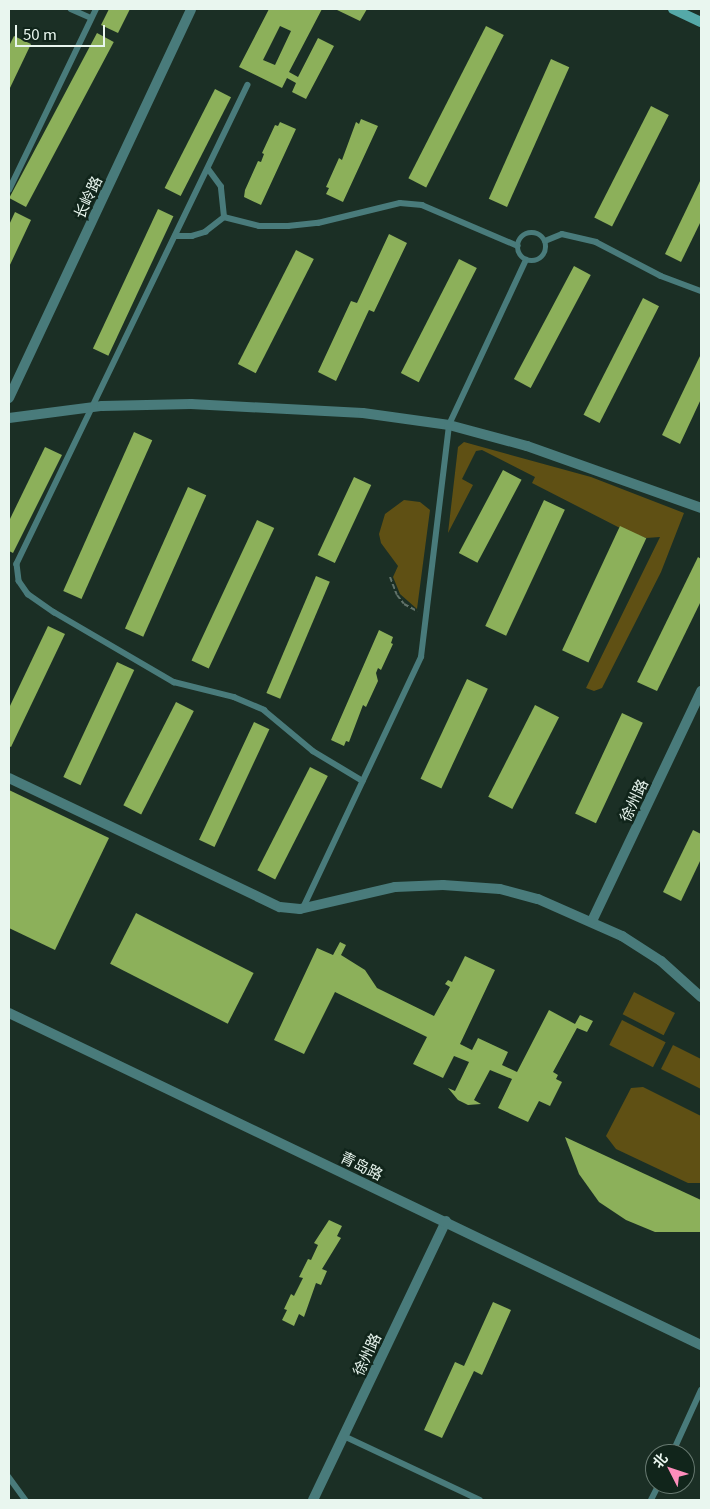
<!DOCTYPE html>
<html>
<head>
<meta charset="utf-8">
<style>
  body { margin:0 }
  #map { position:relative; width:710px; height:1509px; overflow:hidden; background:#1b2f25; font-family:Georgia,"Noto Sans SC",serif }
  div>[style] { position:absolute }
  .green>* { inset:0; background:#5f5014; transform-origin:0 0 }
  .building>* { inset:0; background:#8cb05a; transform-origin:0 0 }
  .path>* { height:2px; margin-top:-1px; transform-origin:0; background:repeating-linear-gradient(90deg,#62736a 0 5px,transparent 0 7.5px) }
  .service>* { height:5.5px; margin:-2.75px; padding:0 2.75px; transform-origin:2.75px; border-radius:2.75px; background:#497b7b }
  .service>.ring { margin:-2.75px; padding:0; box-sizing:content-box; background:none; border:5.5px solid #497b7b; border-radius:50% }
  .minor>* { height:10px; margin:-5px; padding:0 5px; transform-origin:5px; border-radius:5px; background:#497b7b }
  .tertiary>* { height:10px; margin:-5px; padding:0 5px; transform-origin:5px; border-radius:5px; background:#497b7b }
  .secondary>* { height:10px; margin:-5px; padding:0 5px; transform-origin:5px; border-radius:5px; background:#55a9a8 }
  span { translate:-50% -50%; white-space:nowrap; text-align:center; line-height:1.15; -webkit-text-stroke:5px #11251b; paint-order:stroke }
  .street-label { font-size:15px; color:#e9f6ef }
  .frame { position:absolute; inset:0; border:10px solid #e9f6ef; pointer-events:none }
  .north { position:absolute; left:645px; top:1444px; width:50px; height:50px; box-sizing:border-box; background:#11251b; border:1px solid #677970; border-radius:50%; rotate:311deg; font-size:14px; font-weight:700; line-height:20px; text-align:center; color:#e9f6ef }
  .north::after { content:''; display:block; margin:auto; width:18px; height:22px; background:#fe8ebc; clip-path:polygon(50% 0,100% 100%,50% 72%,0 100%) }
  .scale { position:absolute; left:15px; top:25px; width:90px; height:22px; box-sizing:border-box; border:2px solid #e9f6ef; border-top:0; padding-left:6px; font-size:15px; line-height:18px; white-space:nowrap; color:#e9f6ef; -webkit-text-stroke:4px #11251b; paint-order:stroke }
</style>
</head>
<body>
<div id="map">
  <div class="green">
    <i style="clip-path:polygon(464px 442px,591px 477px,684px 513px,661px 572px,602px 688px,594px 691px,586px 688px,660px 537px,646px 538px,618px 527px,532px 483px,535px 477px,482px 450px,476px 451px,462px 479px,473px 485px,448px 533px,458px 447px)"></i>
    <i style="clip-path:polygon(404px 500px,420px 502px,430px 510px,417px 609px,400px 594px,393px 577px,398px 566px,381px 543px,379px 534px,385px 514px)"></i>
    <i style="left:634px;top:992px;width:46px;height:25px;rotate:27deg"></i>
    <i style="left:622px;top:1020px;width:49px;height:28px;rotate:27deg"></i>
    <i style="clip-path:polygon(673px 1045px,701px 1059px,701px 1089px,661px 1069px)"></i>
    <i style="clip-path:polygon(643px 1087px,701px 1116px,700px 1183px,688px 1183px,616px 1149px,606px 1136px,631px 1088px)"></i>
  </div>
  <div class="building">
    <i style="clip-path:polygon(109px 9px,130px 9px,118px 33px,101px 25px)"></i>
    <i style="clip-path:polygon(evenodd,269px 9px,322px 9px,289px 72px,298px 77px,318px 38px,334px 46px,306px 99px,292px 92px,296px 83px,287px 78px,282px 88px,239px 67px,269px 9px,280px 26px,291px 31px,275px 65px,263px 60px,280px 26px)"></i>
    <i style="clip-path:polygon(335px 9px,367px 9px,360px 21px)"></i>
    <i style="left:486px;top:26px;width:20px;height:171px;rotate:27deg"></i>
    <i style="left:97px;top:33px;width:19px;height:187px;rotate:28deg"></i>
    <i style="clip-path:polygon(14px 36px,31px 44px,9px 90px,9px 46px)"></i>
    <i style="left:551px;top:59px;width:20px;height:153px;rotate:24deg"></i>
    <i style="left:215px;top:89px;width:18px;height:111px;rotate:27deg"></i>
    <i style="left:651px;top:106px;width:20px;height:125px;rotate:27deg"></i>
    <i style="clip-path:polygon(361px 119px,378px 126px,343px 202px,326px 194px,329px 188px,326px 187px,339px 158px,342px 160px,356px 122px,359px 124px)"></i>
    <i style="clip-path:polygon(280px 122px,296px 129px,261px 205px,244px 197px,245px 190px,258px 161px,261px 162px,264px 154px,262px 153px,275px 125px,278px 126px)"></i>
    <i style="clip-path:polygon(701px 179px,701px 221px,681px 262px,665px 254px)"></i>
    <i style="left:158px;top:209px;width:17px;height:154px;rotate:25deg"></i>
    <i style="clip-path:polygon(15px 212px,31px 220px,9px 267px,9px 225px)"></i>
    <i style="clip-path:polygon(389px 234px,407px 243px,374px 312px,369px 310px,336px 381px,318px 372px,351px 301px,357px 303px)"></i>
    <i style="left:296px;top:250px;width:20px;height:128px;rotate:27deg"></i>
    <i style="left:459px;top:259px;width:20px;height:128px;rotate:27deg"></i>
    <i style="left:574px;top:266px;width:19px;height:128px;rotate:28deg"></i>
    <i style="left:643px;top:298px;width:18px;height:131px;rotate:27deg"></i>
    <i style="clip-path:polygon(701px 354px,701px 399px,680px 444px,662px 435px)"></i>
    <i style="left:134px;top:432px;width:20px;height:174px;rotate:24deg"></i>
    <i style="clip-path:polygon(45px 447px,62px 455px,13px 553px,9px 551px,9px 521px)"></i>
    <i style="left:503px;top:470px;width:21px;height:94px;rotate:28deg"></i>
    <i style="left:354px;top:477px;width:19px;height:86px;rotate:25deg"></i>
    <i style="left:188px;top:487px;width:20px;height:155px;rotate:24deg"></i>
    <i style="left:544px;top:500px;width:23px;height:139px;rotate:25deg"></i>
    <i style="left:257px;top:520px;width:19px;height:155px;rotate:25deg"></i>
    <i style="left:620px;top:526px;width:29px;height:137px;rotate:25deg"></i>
    <i style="clip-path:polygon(698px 557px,701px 559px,701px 601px,657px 691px,637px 682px)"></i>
    <i style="left:316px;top:576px;width:15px;height:127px;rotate:23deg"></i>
    <i style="clip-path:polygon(48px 626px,65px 634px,11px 747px,9px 746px,9px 708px)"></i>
    <i style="clip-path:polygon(379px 630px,393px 637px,391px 643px,393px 644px,381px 670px,378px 668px,376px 673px,378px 681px,366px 707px,363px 705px,349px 742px,346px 741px,344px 746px,331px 740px)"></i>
    <i style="left:117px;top:662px;width:19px;height:127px;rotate:25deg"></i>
    <i style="left:467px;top:679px;width:23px;height:110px;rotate:25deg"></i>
    <i style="left:176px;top:702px;width:20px;height:116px;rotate:27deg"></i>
    <i style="left:535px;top:705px;width:27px;height:103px;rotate:27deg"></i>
    <i style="left:622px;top:713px;width:23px;height:111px;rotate:25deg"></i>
    <i style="left:254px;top:722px;width:17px;height:130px;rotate:25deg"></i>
    <i style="left:310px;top:767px;width:20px;height:116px;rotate:27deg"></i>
    <i style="clip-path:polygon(9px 790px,109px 838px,55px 950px,9px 928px)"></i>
    <i style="clip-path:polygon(693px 830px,701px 834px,701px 859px,681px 901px,663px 892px)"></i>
    <i style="left:136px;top:913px;width:132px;height:57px;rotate:27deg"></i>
    <i style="clip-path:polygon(340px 942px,346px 945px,341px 955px,365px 970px,377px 988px,434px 1016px,450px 987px,445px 984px,448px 980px,452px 982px,465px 956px,495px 970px,460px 1044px,472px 1050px,478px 1038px,508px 1052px,502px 1065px,517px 1072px,549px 1010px,575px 1024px,580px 1015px,593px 1021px,587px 1032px,577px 1028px,553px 1072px,558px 1075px,556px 1079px,562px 1082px,550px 1106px,539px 1101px,528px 1122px,498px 1108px,512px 1079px,490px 1070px,474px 1100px,481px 1104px,468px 1105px,458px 1100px,448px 1088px,455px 1091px,469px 1062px,454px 1056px,443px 1078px,413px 1064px,427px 1037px,335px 992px,304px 1054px,274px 1040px,317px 948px,333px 955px)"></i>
    <i style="clip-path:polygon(565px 1137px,701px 1200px,701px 1232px,655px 1232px,626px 1220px,599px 1202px,579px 1174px)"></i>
    <i style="clip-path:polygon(329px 1220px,342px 1226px,337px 1236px,341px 1238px,322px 1269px,327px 1271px,321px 1285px,316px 1283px,304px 1317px,299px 1314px,294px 1326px,282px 1320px,287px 1310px,284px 1309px,291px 1294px,294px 1296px,303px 1278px,299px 1277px,308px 1259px,311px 1260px,318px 1245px,314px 1243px)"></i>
    <i style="clip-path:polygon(493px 1302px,511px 1310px,482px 1375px,474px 1371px,442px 1438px,424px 1430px,455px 1362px,464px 1366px)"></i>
  </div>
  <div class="path">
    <i style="left:390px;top:577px;width:19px;rotate:69deg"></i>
    <i style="left:397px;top:595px;width:11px;rotate:52deg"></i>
    <i style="left:404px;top:604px;width:15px;rotate:28deg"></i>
  </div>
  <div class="service">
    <i style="left:71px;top:9px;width:22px;rotate:24deg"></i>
    <i style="left:248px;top:85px;width:532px;rotate:115.75deg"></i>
    <i style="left:17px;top:564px;width:17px;rotate:83deg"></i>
    <i style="left:19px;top:581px;width:16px;rotate:55deg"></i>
    <i style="left:28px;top:594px;width:32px;rotate:35deg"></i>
    <i style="left:54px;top:612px;width:139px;rotate:30.3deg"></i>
    <i style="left:174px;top:682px;width:62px;rotate:14deg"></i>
    <i style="left:234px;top:697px;width:33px;rotate:23deg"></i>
    <i style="left:264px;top:710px;width:64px;rotate:39.9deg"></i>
    <i style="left:313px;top:751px;width:58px;rotate:31deg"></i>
    <i style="left:9px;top:190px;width:201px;rotate:-64.3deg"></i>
    <i style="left:224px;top:217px;width:36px;rotate:14deg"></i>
    <i style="left:259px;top:226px;width:29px"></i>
    <i style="left:288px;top:226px;width:30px;rotate:-6deg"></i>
    <i style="left:318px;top:223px;width:84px;rotate:-13.7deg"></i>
    <i style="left:400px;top:203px;width:22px;rotate:5deg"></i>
    <i style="left:422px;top:205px;width:104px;rotate:23.1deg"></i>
    <i class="ring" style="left:518px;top:233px;width:22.5px;height:22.5px"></i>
    <i style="left:175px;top:236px;width:17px"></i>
    <i style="left:192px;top:236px;width:14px;rotate:-17deg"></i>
    <i style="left:205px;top:232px;width:24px;rotate:-38deg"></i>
    <i style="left:224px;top:217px;width:30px;rotate:-96deg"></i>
    <i style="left:221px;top:187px;width:22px;rotate:-126deg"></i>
    <i style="left:545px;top:241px;width:18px;rotate:-22deg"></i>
    <i style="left:562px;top:234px;width:35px;rotate:13deg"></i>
    <i style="left:596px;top:242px;width:73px;rotate:27.6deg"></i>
    <i style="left:661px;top:276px;width:43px;rotate:20.6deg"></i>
    <i style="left:303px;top:908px;width:277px;rotate:-64.8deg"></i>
    <i style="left:421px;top:657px;width:234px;rotate:-83.1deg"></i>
    <i style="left:449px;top:425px;width:182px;rotate:-65deg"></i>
    <i style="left:344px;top:1436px;width:150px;rotate:25.2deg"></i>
    <i style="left:672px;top:1454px;width:70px;rotate:-65.6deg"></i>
    <i style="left:9px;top:1477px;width:29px;rotate:54deg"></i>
    <i style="left:651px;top:1500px;width:18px;rotate:-63deg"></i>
  </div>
  <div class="minor">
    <i style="left:9px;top:418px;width:94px;rotate:-7.4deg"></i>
    <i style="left:102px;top:406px;width:89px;rotate:-1.3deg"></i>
    <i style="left:191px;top:404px;width:172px;rotate:3deg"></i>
    <i style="left:363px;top:413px;width:87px;rotate:7.9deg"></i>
    <i style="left:449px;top:425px;width:81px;rotate:15.1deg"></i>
    <i style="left:527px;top:446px;width:185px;rotate:19.6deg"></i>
    <i style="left:9px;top:778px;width:300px;rotate:25.5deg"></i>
    <i style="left:280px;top:907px;width:20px;rotate:6deg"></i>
    <i style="left:300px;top:909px;width:98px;rotate:-13deg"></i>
    <i style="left:395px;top:887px;width:48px;rotate:-2.4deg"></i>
    <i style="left:443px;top:885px;width:57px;rotate:4deg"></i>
    <i style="left:500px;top:889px;width:39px;rotate:15deg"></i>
    <i style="left:538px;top:899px;width:92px;rotate:23.8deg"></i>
    <i style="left:622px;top:936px;width:46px;rotate:32.7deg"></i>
    <i style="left:661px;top:961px;width:54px;rotate:42deg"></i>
    <i style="left:313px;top:1500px;width:309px;rotate:-64.5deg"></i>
  </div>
  <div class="tertiary">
    <i style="left:9px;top:398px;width:429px;rotate:-64.9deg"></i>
    <i style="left:592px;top:921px;width:255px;rotate:-64.6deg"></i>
    <i style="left:9px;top:1013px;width:768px;rotate:25.63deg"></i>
  </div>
  <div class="secondary">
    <i style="left:673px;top:9px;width:31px;rotate:25deg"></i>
  </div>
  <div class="street-label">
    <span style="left:87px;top:197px;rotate:-65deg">长岭路</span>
    <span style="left:633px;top:800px;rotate:-65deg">徐州路</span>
    <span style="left:362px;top:1165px;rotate:26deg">青岛路</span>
    <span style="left:366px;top:1354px;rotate:-65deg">徐州路</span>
  </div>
  <div class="frame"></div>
  <div class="north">北</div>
  <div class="scale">50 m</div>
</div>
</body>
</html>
